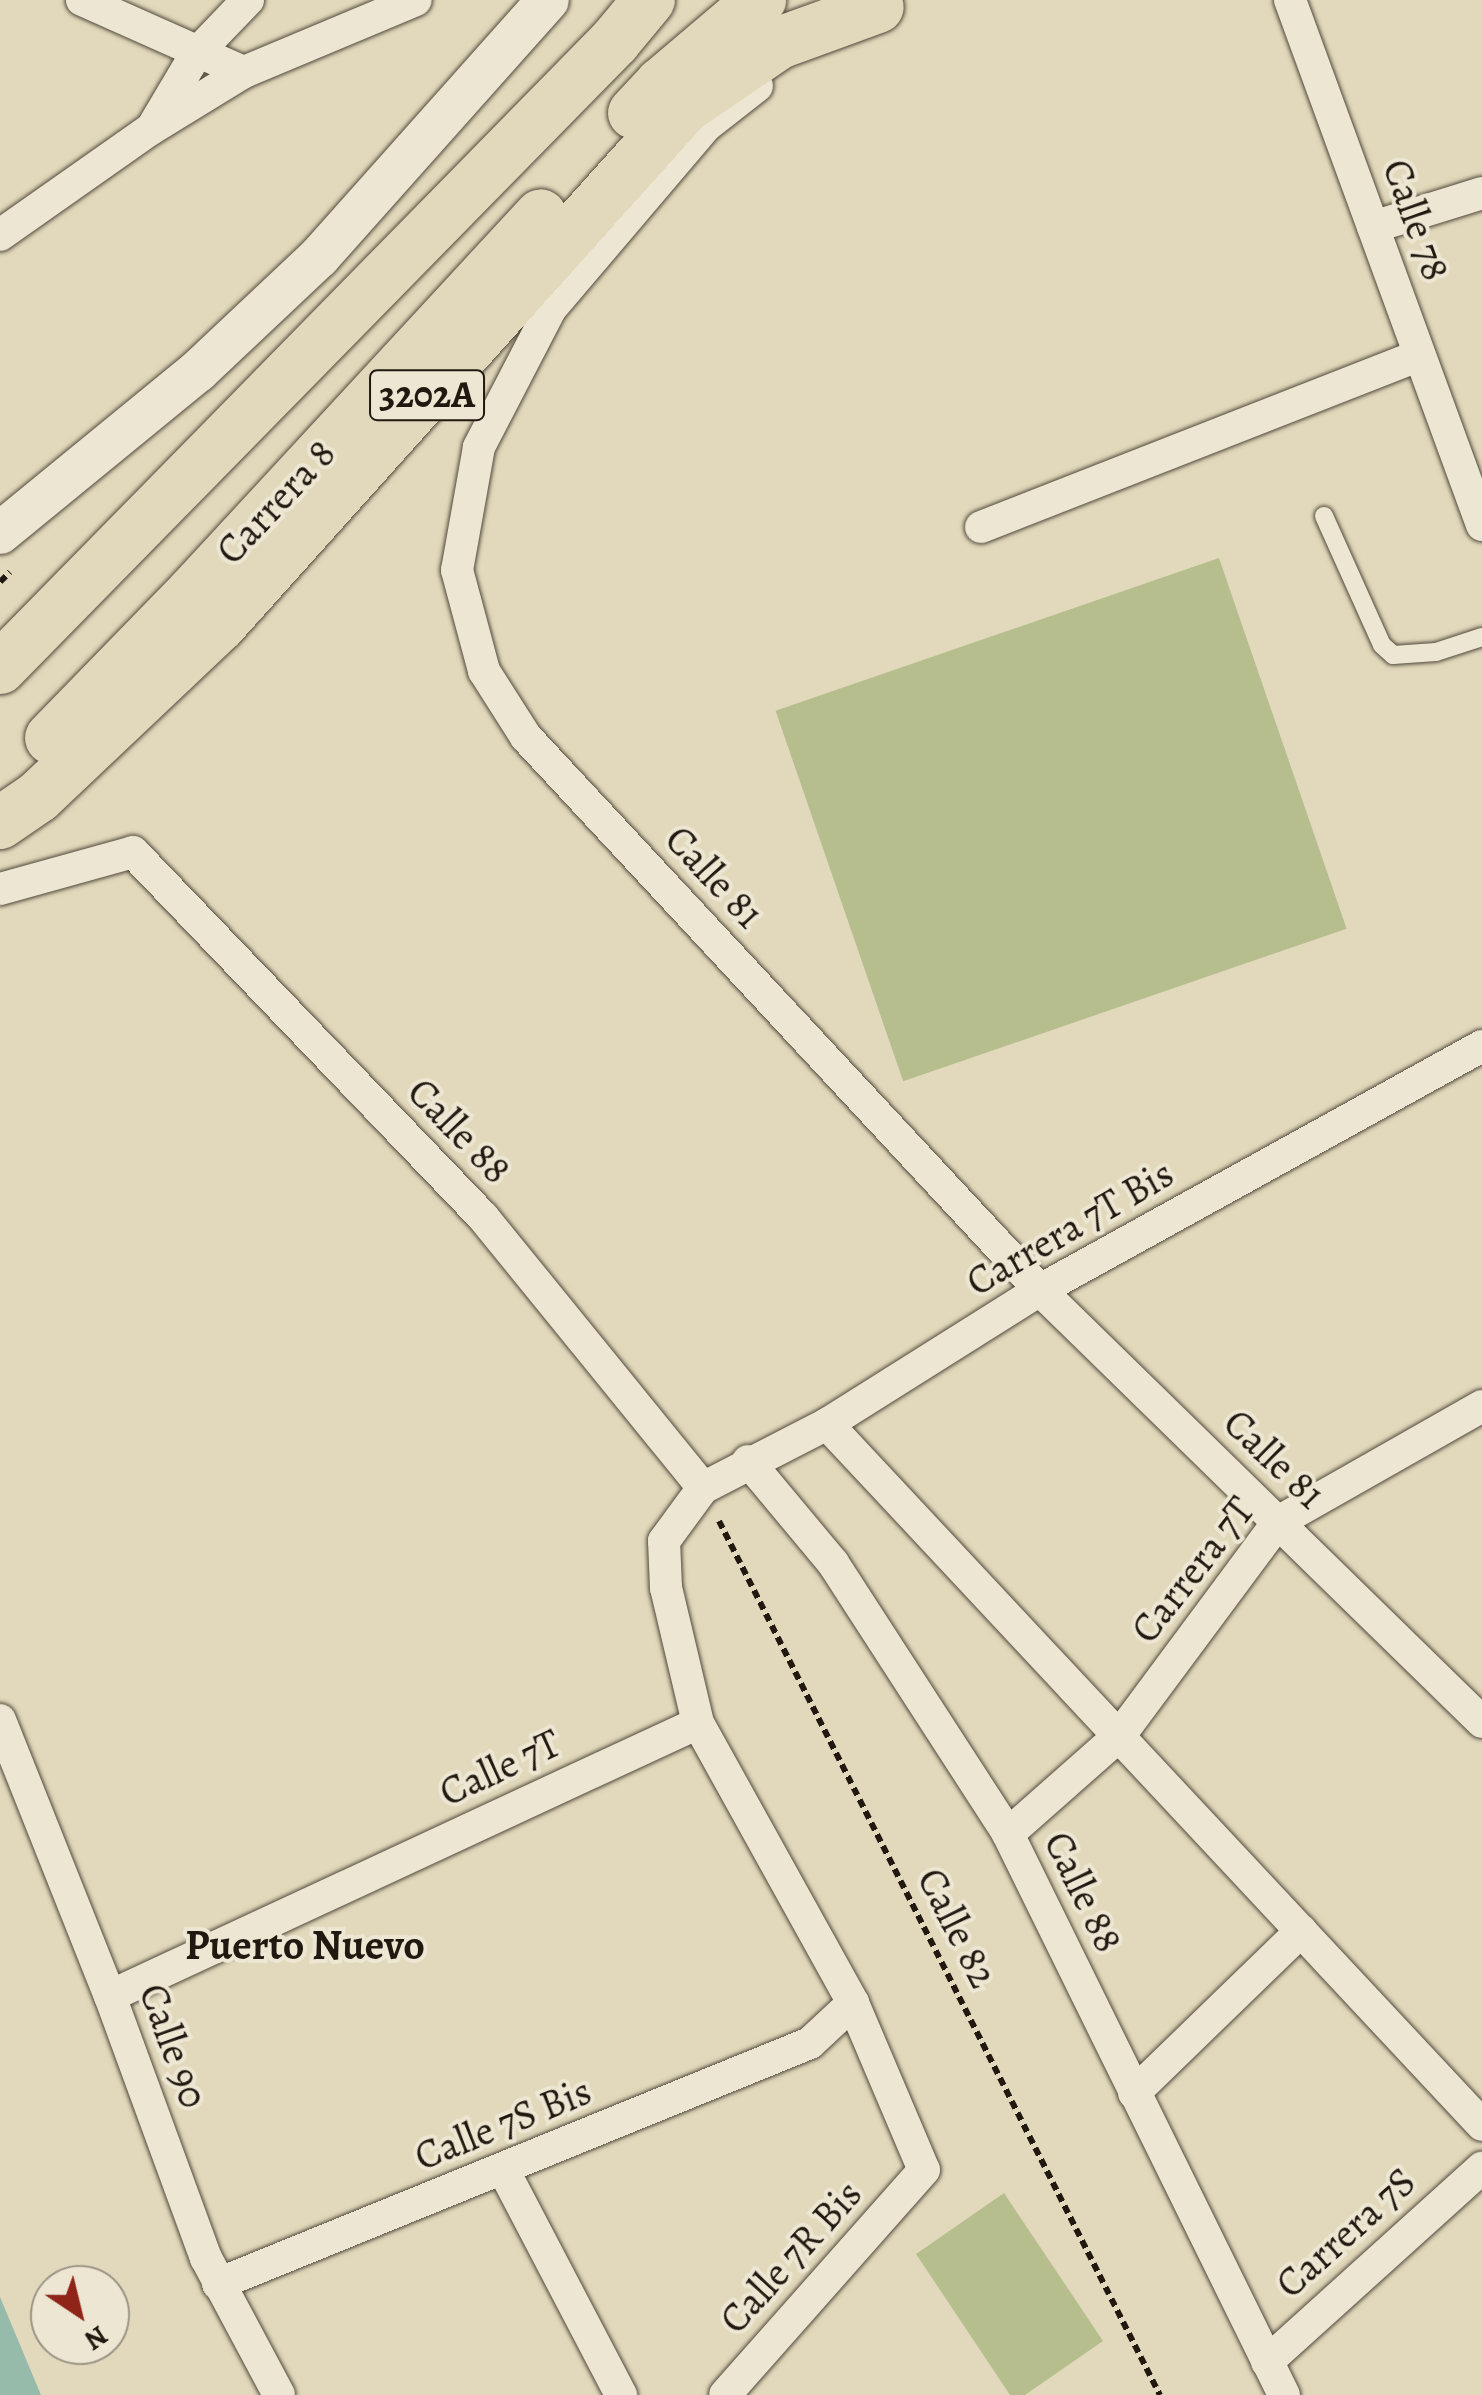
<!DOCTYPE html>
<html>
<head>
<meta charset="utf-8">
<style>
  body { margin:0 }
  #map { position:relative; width:1482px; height:2395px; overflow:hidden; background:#e2d9bc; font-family:Alegreya,serif }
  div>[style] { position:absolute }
  .green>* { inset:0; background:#b6be8e; transform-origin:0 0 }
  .water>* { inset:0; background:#96bbab }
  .path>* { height:6px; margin-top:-3px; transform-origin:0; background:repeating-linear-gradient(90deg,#211910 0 8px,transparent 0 13px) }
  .roads { filter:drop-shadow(0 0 2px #51493b) drop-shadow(0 0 2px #51493b) }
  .service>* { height:18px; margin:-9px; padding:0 9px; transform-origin:9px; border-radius:9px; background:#ece6d3 }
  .minor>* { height:32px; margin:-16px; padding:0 16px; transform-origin:16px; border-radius:16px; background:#ece6d3 }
  .tertiary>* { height:42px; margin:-21px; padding:0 21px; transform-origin:21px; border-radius:21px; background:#ece6d3 }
  .primary>* { height:52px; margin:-26px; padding:0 26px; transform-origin:26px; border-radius:26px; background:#e2d9bc }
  span { translate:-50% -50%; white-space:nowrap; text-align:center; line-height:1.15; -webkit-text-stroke:8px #ece6d3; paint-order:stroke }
  .shield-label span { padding:2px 8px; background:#ece6d3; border:2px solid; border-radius:8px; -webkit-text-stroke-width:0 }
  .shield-label { font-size:38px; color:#211910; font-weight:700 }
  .street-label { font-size:40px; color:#211910 }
  .neighbourhood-label { font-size:42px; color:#211910; font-weight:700 }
  .north { position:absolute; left:30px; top:2265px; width:100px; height:100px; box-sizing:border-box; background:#ece6d3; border:2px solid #9b9485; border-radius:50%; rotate:145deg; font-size:28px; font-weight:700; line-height:40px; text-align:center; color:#211910 }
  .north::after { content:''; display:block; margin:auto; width:35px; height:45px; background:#8f2418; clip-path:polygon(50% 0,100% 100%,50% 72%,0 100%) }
</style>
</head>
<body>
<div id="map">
  <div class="green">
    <i style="left:1219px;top:558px;width:392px;height:469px;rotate:71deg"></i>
    <i style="clip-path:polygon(1004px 2193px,1103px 2341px,1025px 2395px,1010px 2395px,916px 2254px)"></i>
  </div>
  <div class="water">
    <i style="clip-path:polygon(0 2297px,41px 2395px,0 2395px)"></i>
  </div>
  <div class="path">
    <i style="left:0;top:582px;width:14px;rotate:-45deg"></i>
    <i style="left:719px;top:1521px;width:979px;rotate:63.23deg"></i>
  </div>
  <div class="roads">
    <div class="service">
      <i style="left:1324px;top:516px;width:141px;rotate:65.8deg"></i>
      <i style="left:1382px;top:645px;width:15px;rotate:42deg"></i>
      <i style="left:1393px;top:655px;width:43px;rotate:-4deg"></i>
      <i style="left:1436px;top:652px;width:48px;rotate:-18.1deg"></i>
    </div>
    <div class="minor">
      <i style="left:82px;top:0;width:177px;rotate:24deg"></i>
      <i style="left:1290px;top:0;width:559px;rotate:69.91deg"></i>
      <i style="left:757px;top:86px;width:65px;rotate:141.9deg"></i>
      <i style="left:706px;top:126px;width:239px;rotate:130.4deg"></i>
      <i style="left:551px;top:308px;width:157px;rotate:117.4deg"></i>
      <i style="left:479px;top:447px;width:125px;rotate:100.1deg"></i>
      <i style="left:457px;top:570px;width:105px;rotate:75deg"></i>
      <i style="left:484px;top:671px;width:78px;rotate:57.5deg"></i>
      <i style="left:526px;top:737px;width:755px;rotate:47.09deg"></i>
      <i style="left:1040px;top:1290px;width:618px;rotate:44.34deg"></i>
      <i style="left:155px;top:123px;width:80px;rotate:-59.3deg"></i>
      <i style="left:196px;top:54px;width:75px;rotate:-46.1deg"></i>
      <i style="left:1373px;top:227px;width:114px;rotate:-17.3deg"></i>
      <i style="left:0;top:235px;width:184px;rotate:-35.1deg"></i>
      <i style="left:151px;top:129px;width:109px;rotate:-31.5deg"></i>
      <i style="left:244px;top:72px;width:186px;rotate:-22.7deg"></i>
      <i style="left:981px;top:527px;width:471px;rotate:-21.4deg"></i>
      <i style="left:0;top:889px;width:138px;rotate:-15.5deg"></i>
      <i style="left:133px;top:852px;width:506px;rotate:46.2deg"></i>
      <i style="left:483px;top:1217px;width:349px;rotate:50.9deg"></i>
      <i style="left:827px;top:1424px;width:959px;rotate:46.94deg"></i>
      <i style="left:748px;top:1461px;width:133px;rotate:50.2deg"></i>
      <i style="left:833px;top:1563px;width:323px;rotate:57.1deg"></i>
      <i style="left:1008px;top:1834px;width:625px;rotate:63.8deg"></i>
      <i style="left:0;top:1720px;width:297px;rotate:68.3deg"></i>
      <i style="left:110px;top:1996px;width:279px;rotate:69.9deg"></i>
      <i style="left:206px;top:2258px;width:155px;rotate:61.9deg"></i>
      <i style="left:698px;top:1723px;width:320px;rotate:61deg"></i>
      <i style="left:1008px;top:1834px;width:149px;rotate:-41.5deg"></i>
      <i style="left:1120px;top:1735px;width:265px;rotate:-53.4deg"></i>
      <i style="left:1278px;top:1522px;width:235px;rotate:-29.6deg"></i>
      <i style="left:110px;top:1996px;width:648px;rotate:-24.9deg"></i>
      <i style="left:698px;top:1723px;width:139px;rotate:-103.3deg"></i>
      <i style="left:666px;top:1588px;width:47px;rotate:-92.4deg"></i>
      <i style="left:664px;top:1541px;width:66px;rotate:-53.7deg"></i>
      <i style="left:703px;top:1488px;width:140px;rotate:-27.3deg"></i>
      <i style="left:827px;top:1424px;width:252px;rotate:-32.2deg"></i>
      <i style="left:1040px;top:1290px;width:505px;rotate:-28.9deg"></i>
      <i style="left:1134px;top:2093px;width:233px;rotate:-44.1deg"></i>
      <i style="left:504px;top:2171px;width:253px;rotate:62.4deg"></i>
      <i style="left:218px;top:2284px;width:639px;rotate:-22.15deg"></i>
      <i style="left:810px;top:2043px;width:59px;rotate:-42.9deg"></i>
      <i style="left:853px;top:2003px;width:181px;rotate:67deg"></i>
      <i style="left:924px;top:2170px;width:300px;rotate:131.5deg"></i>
      <i style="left:1267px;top:2362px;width:290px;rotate:-42.1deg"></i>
    </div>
    <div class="tertiary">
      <i style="left:0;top:533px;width:256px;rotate:-39.3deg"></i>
      <i style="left:198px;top:371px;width:166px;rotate:-43.3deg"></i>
      <i style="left:319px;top:257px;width:344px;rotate:-48.3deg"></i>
    </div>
    <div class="primary">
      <i style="left:634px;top:113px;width:40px;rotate:-47deg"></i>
      <i style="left:661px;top:84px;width:130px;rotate:-40.3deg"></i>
      <i style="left:0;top:668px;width:878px;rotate:-45.55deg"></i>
      <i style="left:615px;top:41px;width:53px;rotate:-50.3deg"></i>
      <i style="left:51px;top:738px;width:202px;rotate:-45.8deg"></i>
      <i style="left:192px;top:593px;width:514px;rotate:-47.28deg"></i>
      <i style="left:0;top:823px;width:46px;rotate:-34.4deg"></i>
      <i style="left:38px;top:797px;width:252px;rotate:-43.4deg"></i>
      <i style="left:221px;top:624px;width:695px;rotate:-48.09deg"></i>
      <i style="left:685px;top:107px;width:114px;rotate:-34.2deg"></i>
      <i style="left:779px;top:43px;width:105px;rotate:-20deg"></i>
    </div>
  </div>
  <div class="shield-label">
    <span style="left:427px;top:395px">3202A</span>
  </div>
  <div class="street-label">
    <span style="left:1416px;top:220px;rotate:70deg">Calle 78</span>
    <span style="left:276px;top:502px;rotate:-47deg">Carrera 8</span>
    <span style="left:714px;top:877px;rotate:47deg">Calle 81</span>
    <span style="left:459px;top:1131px;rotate:46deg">Calle 88</span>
    <span style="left:1070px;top:1228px;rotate:-30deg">Carrera 7T Bis</span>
    <span style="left:1274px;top:1459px;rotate:44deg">Calle 81</span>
    <span style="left:1193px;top:1570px;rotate:-52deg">Carrera 7T</span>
    <span style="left:500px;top:1768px;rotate:-25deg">Calle 7T</span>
    <span style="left:1083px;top:1892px;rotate:64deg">Calle 88</span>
    <span style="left:957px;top:1928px;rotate:63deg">Calle 82</span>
    <span style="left:173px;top:2046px;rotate:70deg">Calle 90</span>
    <span style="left:503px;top:2124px;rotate:-22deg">Calle 7S Bis</span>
    <span style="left:1346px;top:2233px;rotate:-42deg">Carrera 7S</span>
    <span style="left:791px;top:2257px;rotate:-48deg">Calle 7R Bis</span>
  </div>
  <div class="neighbourhood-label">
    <span style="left:305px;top:1945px">Puerto Nuevo</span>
  </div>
  <div class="north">N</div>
</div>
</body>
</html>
